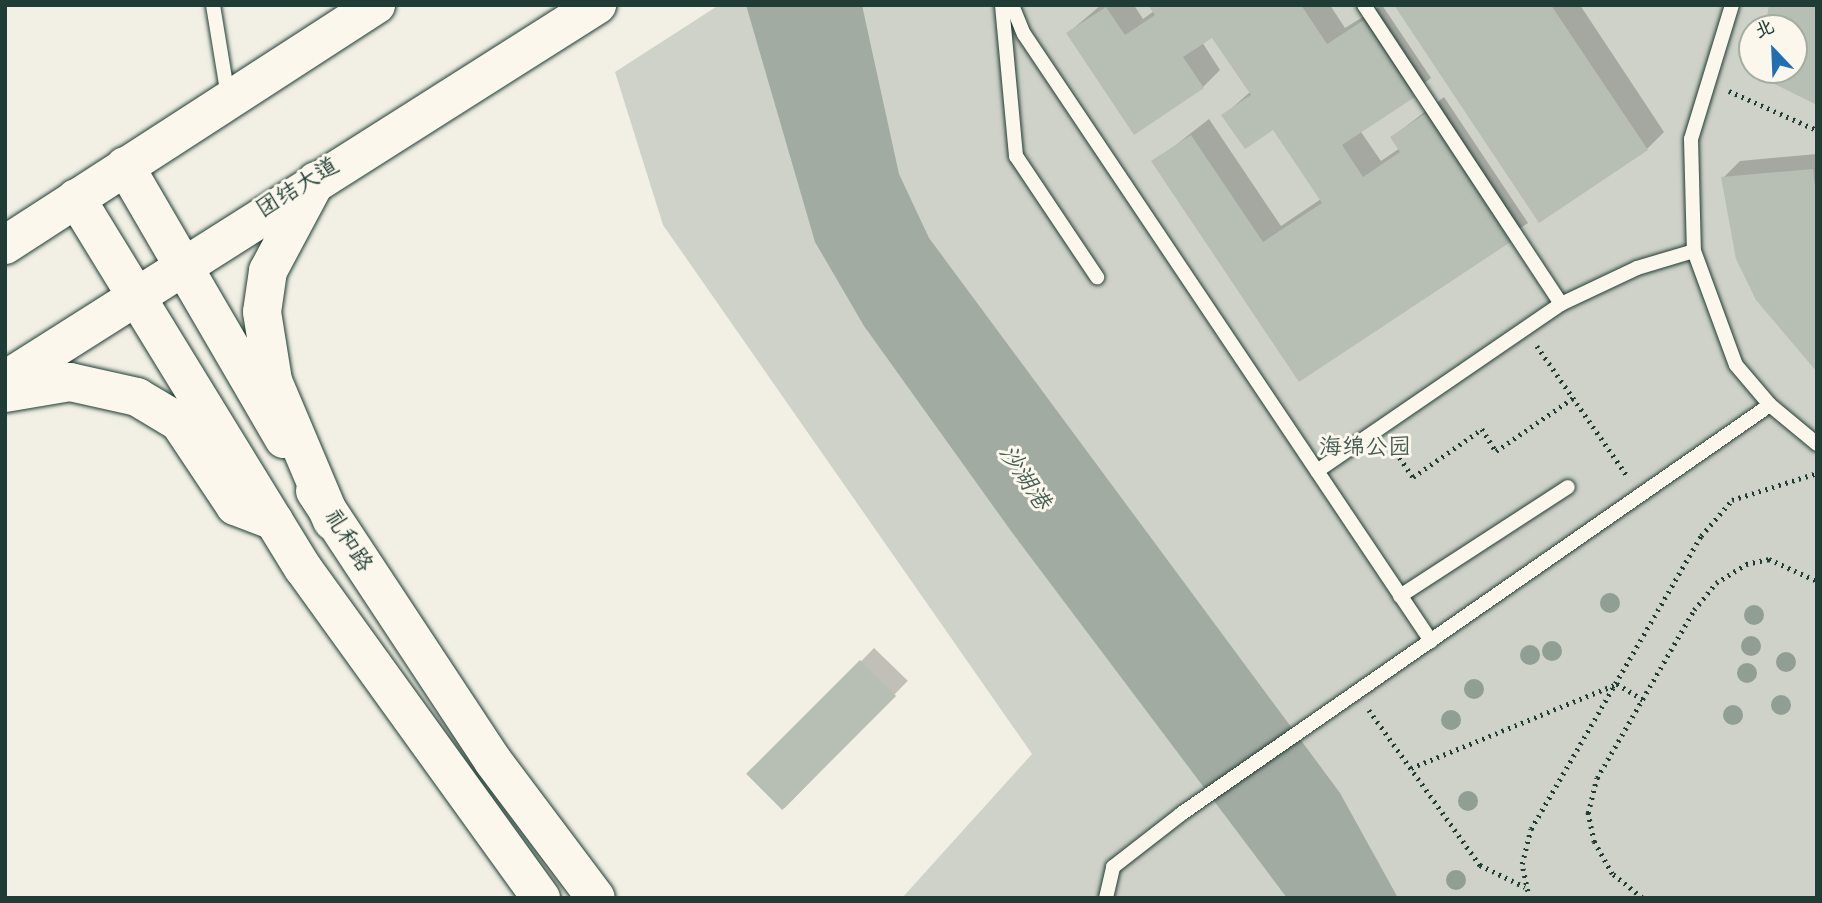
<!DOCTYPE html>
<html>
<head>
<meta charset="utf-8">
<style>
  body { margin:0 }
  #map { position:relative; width:1822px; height:903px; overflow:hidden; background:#f2f0e5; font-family:"Gochi Hand","LXGW WenKai TC",sans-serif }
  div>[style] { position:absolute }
  .green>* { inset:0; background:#cfd2c8 }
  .water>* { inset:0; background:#a2aba1 }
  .shadow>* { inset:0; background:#0003; transform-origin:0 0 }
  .building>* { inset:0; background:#b7beb3; transform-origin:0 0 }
  .path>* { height:4.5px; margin-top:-2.25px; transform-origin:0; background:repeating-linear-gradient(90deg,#1f3d34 0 2px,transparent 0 7px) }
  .roads { filter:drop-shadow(0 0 2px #1f3d34) drop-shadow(0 0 2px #1f3d34) }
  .lane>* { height:14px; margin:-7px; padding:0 7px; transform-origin:7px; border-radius:7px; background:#fbf7ec }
  .secondary>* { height:38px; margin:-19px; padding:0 19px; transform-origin:19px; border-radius:19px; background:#fbf7ec }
  .primary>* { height:38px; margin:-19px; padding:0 19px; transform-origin:19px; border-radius:19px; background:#fbf7ec }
  .trees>* { width:20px; height:20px; margin:-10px; border-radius:50%; background:#919e94 }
  span { translate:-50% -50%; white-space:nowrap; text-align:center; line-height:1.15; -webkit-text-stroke:6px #fbf7ec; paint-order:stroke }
  .street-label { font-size:23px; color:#1f3d34 }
  .park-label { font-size:23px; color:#425b52 }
  .water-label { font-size:24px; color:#465e55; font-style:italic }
  .frame { position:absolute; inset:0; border:7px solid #1f3d34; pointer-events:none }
  .north { position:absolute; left:1738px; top:14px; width:70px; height:70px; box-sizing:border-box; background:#fbf7ec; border:2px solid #a3ada2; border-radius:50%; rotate:337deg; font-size:19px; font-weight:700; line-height:28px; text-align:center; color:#1f3d34 }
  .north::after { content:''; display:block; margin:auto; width:24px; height:32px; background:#1f6fb2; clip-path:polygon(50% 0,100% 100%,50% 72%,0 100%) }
</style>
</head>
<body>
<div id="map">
  <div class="green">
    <i style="clip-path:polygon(evenodd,719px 5px,1817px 5px,1817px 898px,902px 898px,1032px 754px,663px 225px,615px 72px,719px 5px,1752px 28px,1794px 28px,1794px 70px,1752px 70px,1752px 28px)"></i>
  </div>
  <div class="water">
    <i style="clip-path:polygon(746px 5px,862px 5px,899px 174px,929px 238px,1340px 793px,1398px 898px,1287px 898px,1011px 531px,864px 326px,815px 242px)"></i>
  </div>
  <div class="shadow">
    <i style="clip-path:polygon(1101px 5px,1134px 5px,1143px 19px,1154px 11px,1150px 5px,1330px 5px,1345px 28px,1382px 5px,1431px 78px,1361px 132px,1381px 161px,1400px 148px,1392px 137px,1444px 97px,1528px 223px,1299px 380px,1154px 162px,1209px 119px,1281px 226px,1321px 199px,1274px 128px,1224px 115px,1250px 92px,1213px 35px,1202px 42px,1220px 70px,1203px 87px,1068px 33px)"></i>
    <i style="clip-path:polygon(1396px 5px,1580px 5px,1664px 132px,1647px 149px)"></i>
    <i style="clip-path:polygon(1817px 5px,1817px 103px,1753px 71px,1794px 70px,1794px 28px,1765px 28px)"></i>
    <i style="clip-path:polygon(1817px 154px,1817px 370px,1723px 178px,1740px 161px)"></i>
    <i style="left:874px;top:648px;width:47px;height:177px;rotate:44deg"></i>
  </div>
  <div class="building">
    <i style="clip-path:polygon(1148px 5px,1301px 5px,1327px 44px,1364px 20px,1415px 97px,1342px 145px,1363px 177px,1400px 152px,1390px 137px,1426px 113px,1512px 241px,1299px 382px,1151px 161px,1191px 135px,1263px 242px,1322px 203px,1273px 130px,1245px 149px,1221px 115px,1251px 95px,1212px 38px,1183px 57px,1204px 88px,1134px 135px,1066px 33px,1106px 7px,1125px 35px,1155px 15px)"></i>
    <i style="clip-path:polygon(1394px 5px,1551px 5px,1648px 150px,1539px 223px)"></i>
    <i style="clip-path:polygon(1769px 5px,1817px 5px,1817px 105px,1750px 72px,1794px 70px,1794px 28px,1765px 28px)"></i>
    <i style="clip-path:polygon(1813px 169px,1817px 204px,1817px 372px,1756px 300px,1736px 259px,1721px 177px)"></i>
    <i style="left:860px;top:660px;width:51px;height:161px;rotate:45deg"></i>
  </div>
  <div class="path">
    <i style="left:1729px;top:91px;width:96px;rotate:23.9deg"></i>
    <i style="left:1537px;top:346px;width:160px;rotate:55.2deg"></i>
    <i style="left:1392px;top:446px;width:37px;rotate:56deg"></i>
    <i style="left:1413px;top:477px;width:84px;rotate:-34.8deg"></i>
    <i style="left:1482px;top:429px;width:26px;rotate:58deg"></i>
    <i style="left:1496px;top:451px;width:93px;rotate:-34.5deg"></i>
    <i style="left:1369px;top:710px;width:191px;rotate:54.4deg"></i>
    <i style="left:1480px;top:865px;width:50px;rotate:26.1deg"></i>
    <i style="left:1411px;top:768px;width:222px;rotate:-22.2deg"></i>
    <i style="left:1617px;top:684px;width:31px;rotate:31deg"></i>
    <i style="left:1529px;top:898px;width:35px;rotate:-102deg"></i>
    <i style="left:1522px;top:864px;width:36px;rotate:-76deg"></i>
    <i style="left:1531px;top:829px;width:339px;rotate:-59.9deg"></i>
    <i style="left:1701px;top:536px;width:48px;rotate:-49.3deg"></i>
    <i style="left:1732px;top:500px;width:89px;rotate:-17.6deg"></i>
    <i style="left:1642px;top:898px;width:38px;rotate:-141deg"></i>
    <i style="left:1612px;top:874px;width:37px;rotate:-119deg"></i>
    <i style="left:1594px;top:842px;width:30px;rotate:-102deg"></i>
    <i style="left:1588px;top:813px;width:36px;rotate:-76deg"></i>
    <i style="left:1597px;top:778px;width:194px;rotate:-60deg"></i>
    <i style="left:1694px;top:610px;width:35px;rotate:-51deg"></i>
    <i style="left:1716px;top:583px;width:36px;rotate:-32deg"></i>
    <i style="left:1746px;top:564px;width:24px;rotate:-12deg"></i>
    <i style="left:1769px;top:559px;width:53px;rotate:24.6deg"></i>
  </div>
  <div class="roads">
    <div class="lane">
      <i style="left:213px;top:5px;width:93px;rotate:80.7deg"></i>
      <i style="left:1002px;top:5px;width:152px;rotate:84.7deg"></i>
      <i style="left:1016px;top:156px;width:146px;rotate:56.2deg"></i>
      <i style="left:1012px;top:5px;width:31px;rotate:68deg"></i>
      <i style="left:1024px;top:34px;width:731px;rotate:56.16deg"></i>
      <i style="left:1364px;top:5px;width:358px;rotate:56.6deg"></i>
      <i style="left:1732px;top:5px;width:140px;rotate:107deg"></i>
      <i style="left:1691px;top:139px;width:112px;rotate:88.5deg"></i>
      <i style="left:1694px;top:251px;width:121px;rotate:69.8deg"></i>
      <i style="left:1736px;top:365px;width:52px;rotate:49.6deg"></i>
      <i style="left:1770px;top:405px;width:61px;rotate:39.7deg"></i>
      <i style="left:1317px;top:471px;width:296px;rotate:-34.4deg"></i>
      <i style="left:1561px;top:304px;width:84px;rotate:-25.3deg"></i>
      <i style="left:1637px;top:268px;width:59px;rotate:-16.6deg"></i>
      <i style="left:1400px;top:596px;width:200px;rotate:-33deg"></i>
      <i style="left:1106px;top:898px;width:32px;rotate:-77deg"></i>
      <i style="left:1113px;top:867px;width:86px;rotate:-37.9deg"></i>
      <i style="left:1181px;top:814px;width:717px;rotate:-34.78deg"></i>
    </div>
    <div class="secondary">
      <i style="left:125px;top:166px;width:316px;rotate:59.8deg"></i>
      <i style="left:76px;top:198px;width:434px;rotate:58.5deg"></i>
      <i style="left:303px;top:568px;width:407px;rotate:54.2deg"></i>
      <i style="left:315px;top:491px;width:323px;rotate:56.6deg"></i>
      <i style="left:493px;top:761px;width:171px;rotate:53.1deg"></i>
    </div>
    <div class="primary">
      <i style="left:316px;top:181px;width:102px;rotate:118.1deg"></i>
      <i style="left:268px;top:271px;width:41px;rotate:98.3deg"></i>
      <i style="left:262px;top:312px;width:70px;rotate:80.9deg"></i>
      <i style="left:273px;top:381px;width:152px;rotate:67.1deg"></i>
      <i style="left:5px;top:245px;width:442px;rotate:-32.9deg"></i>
      <i style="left:5px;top:380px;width:701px;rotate:-32.35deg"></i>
      <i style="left:5px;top:393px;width:66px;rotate:-9.6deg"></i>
      <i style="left:70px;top:382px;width:69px;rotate:12.6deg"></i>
      <i style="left:137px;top:397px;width:49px;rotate:30.8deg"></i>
      <i style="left:179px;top:422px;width:101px;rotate:56.3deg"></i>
      <i style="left:235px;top:506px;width:42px;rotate:21deg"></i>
    </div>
  </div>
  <div class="trees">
    <i style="left:1610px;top:603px"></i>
    <i style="left:1754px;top:615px"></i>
    <i style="left:1751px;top:646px"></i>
    <i style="left:1552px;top:651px"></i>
    <i style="left:1530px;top:655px"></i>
    <i style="left:1786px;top:662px"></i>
    <i style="left:1747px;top:673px"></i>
    <i style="left:1474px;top:689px"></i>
    <i style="left:1781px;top:705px"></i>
    <i style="left:1733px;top:715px"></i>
    <i style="left:1451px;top:720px"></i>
    <i style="left:1468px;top:801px"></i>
    <i style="left:1456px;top:880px"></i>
  </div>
  <div class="street-label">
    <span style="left:299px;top:190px;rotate:-32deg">团结大道</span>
    <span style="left:346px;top:542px;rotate:58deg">礼和路</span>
  </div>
  <div class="park-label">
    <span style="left:1365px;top:450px">海绵公园</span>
  </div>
  <div class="water-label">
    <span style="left:1022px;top:479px;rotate:56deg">沙湖港</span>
  </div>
  <div class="frame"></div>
  <div class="north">北</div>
</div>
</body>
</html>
